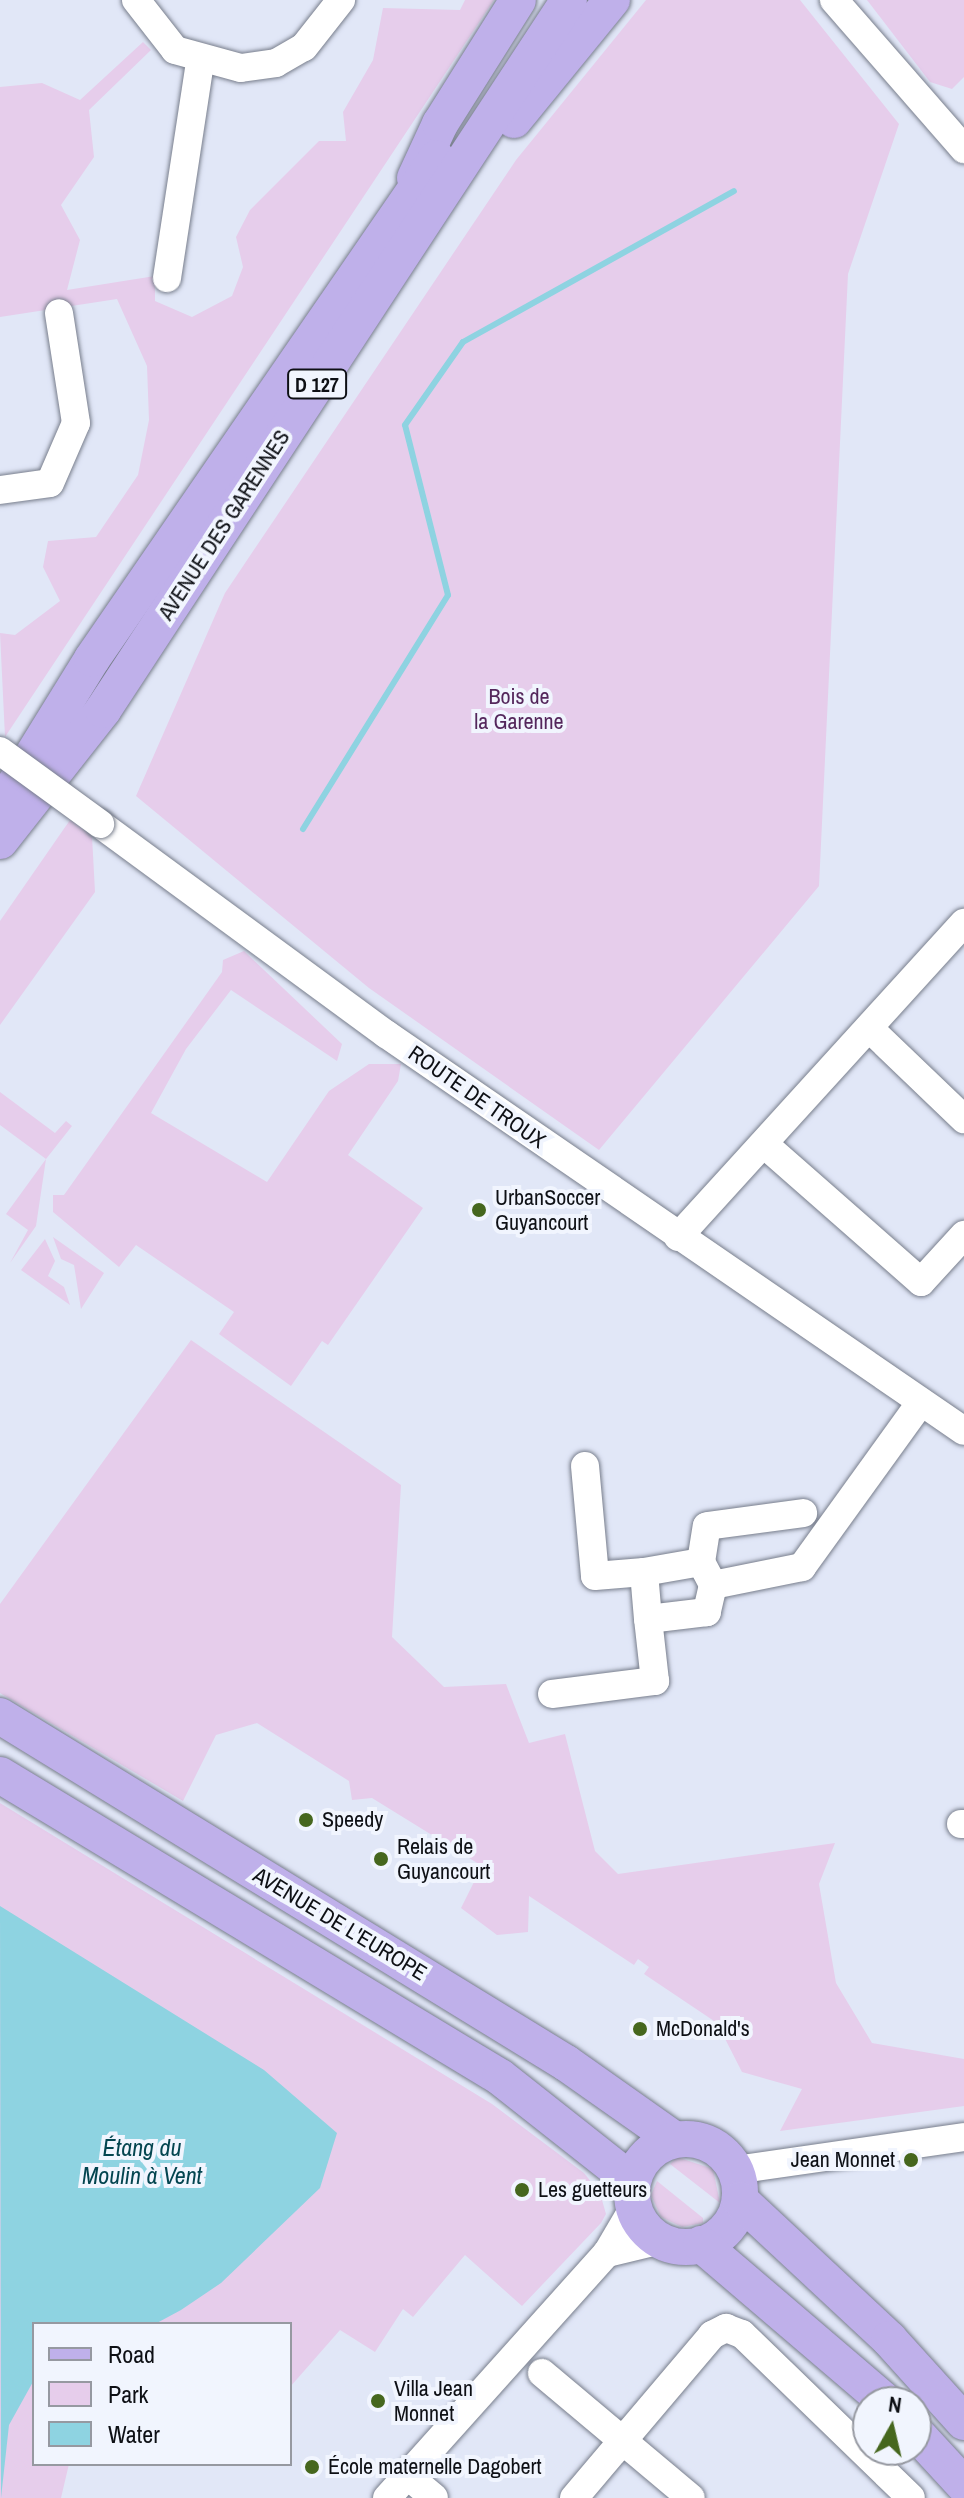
<!DOCTYPE html>
<html>
<head>
<meta charset="utf-8">
<style>
  body { margin:0 }
  #map { position:relative; width:964px; height:2498px; overflow:hidden; background:#e1e7f7; font-family:"Archivo Narrow",sans-serif }
  div>[style] { position:absolute }
  .green>* { inset:0; background:#e6cdeb }
  .water>* { inset:0; background:#8ed3e1 }
  .stream>* { height:6px; margin:-3px; padding:0 3px; transform-origin:3px; border-radius:3px; background:#8ed3e1 }
  .roads { filter:drop-shadow(0 0 2px #787e8c) drop-shadow(0 0 2px #787e8c) }
  .minor>* { height:28px; margin:-14px; padding:0 14px; transform-origin:14px; border-radius:14px; background:#fff }
  .major>* { height:36px; margin:-18px; padding:0 18px; transform-origin:18px; border-radius:18px; background:#bfb0ea }
  .major>.ring { margin:-18px; padding:0; box-sizing:content-box; background:none; border:36px solid #bfb0ea; border-radius:50% }
  .bridges { filter:drop-shadow(0 0 2px #787e8c) drop-shadow(0 0 2px #787e8c) }
  .minor-bridge>* { height:28px; margin:-14px; padding:0 14px; transform-origin:14px; border-radius:14px; background:#fff }
  .dots>* { width:22px; height:22px; translate:-50% -50%; box-sizing:border-box; border:4px solid #f1f5fe; border-radius:50% }
  span { translate:-50% -50%; white-space:nowrap; text-align:center; line-height:1.15; -webkit-text-stroke:8px #f1f5fe; paint-order:stroke }
  .shield-label span { padding:2px 6px; background:#f1f5fe; border:2px solid; border-radius:6px; -webkit-text-stroke-width:0 }
  .shield-label { font-size:20px; color:#0e1015; font-weight:700 }
  .street-label { font-size:22px; color:#0e1015 }
  .park-label { font-size:22px; color:#54275c }
  .poi-label { font-size:22px; color:#0e1015 }
  .left { translate:0 -50%; text-align:left }
  .right { translate:-100% -50%; text-align:right }
  .water-label { font-size:24px; color:#044550; font-style:italic }
  .legend { position:absolute; left:32px; top:2322px; width:260px; height:144px; box-sizing:border-box; background:#f1f5fe; border:2px solid #9699a1; margin:0; padding:10px 14px; list-style:none; font-size:24px; color:#0e1015 }
  .legend li { display:flex; align-items:center; gap:16px; height:40px }
  .legend b { width:40px; border:2px solid #9699a1 }
  .north { position:absolute; left:852px; top:2386px; width:80px; height:80px; box-sizing:border-box; background:#f1f5fe; border:2px solid #9699a1; border-radius:50%; rotate:8deg; font-size:22px; font-weight:700; line-height:32px; text-align:center; color:#0e1015 }
  .north::after { content:''; display:block; margin:auto; width:28px; height:36px; background:#46671e; clip-path:polygon(50% 0,100% 100%,50% 72%,0 100%) }
</style>
</head>
<body>
<div id="map">
  <div class="green">
    <i style="clip-path:polygon(465px 0,494px 0,5px 737px,0 633px,15px 635px,60px 601px,43px 567px,48px 541px,96px 537px,138px 475px,149px 420px,147px 366px,117px 299px,0 317px,0 87px,42px 83px,80px 100px,143px 42px,151px 50px,89px 110px,94px 157px,61px 205px,80px 240px,67px 290px,155px 276px,155px 301px,192px 317px,232px 296px,243px 267px,236px 237px,250px 210px,319px 141px,346px 141px,343px 112px,373px 60px,383px 8px,460px 10px)"></i>
    <i style="clip-path:polygon(646px 0,800px 0,899px 124px,848px 274px,819px 886px,599px 1150px,369px 988px,136px 796px,225px 593px,516px 160px)"></i>
    <i style="clip-path:polygon(867px 0,964px 0,964px 77px,952px 89px,930px 82px)"></i>
    <i style="clip-path:polygon(70px 820px,92px 836px,95px 892px,0 1025px,0 921px)"></i>
    <i style="clip-path:polygon(244px 951px,342px 1044px,337px 1061px,231px 990px,186px 1049px,151px 1113px,267px 1182px,329px 1091px,369px 1064px,401px 1064px,398px 1081px,348px 1155px,423px 1208px,328px 1345px,322px 1341px,291px 1386px,219px 1334px,234px 1312px,136px 1245px,119px 1267px,53px 1212px,53px 1195px,64px 1195px,222px 972px,223px 960px)"></i>
    <i style="clip-path:polygon(0 1092px,55px 1133px,66px 1121px,72px 1126px,46px 1159px,36px 1226px,10px 1263px,28px 1230px,6px 1214px,46px 1159px,0 1125px)"></i>
    <i style="clip-path:polygon(53px 1237px,104px 1273px,81px 1309px,74px 1265px,61px 1259px)"></i>
    <i style="clip-path:polygon(45px 1239px,55px 1261px,48px 1276px,64px 1287px,70px 1305px,21px 1270px)"></i>
    <i style="clip-path:polygon(191px 1340px,401px 1485px,392px 1637px,444px 1687px,506px 1684px,529px 1743px,565px 1734px,595px 1851px,618px 1874px,835px 1843px,819px 1884px,836px 1983px,872px 2043px,964px 2059px,964px 2106px,780px 2131px,802px 2089px,742px 2072px,717px 2023px,644px 1974px,649px 1967px,638px 1959px,634px 1965px,529px 1896px,528px 1932px,497px 1935px,461px 1908px,482px 1866px,372px 1798px,352px 1800px,349px 1781px,257px 1723px,216px 1735px,183px 1801px,0 1693px,0 1604px)"></i>
    <i style="clip-path:polygon(0 1803px,492px 2104px,584px 2173px,600px 2193px,606px 2214px,601px 2223px,522px 2306px,465px 2255px,413px 2317px,403px 2309px,375px 2352px,340px 2330px,290px 2387px,290px 2324px,34px 2324px,34px 2464px,69px 2464px,61px 2498px,0 2498px)"></i>
    <i style="clip-path:polygon(677px 2157px,713px 2169px,720px 2203px,670px 2164px)"></i>
    <i style="clip-path:polygon(657px 2181px,703px 2218px,703px 2223px,682px 2227px,661px 2217px,651px 2195px)"></i>
  </div>
  <div class="water">
    <i style="clip-path:polygon(0 1906px,264px 2070px,337px 2133px,320px 2188px,221px 2283px,181px 2310px,155px 2324px,34px 2324px,34px 2380px,9px 2425px,1px 2498px)"></i>
  </div>
  <div class="stream">
    <i style="left:303px;top:829px;width:275px;rotate:-58.2deg"></i>
    <i style="left:448px;top:595px;width:175px;rotate:-104.2deg"></i>
    <i style="left:405px;top:425px;width:101px;rotate:-55.1deg"></i>
    <i style="left:463px;top:342px;width:310px;rotate:-29.1deg"></i>
  </div>
  <div class="roads">
    <div class="minor">
      <i style="left:136px;top:0;width:63px;rotate:52deg"></i>
      <i style="left:175px;top:50px;width:68px;rotate:15.3deg"></i>
      <i style="left:241px;top:68px;width:35px;rotate:-8deg"></i>
      <i style="left:276px;top:63px;width:32px;rotate:-30deg"></i>
      <i style="left:304px;top:47px;width:60px;rotate:-51.8deg"></i>
      <i style="left:834px;top:0;width:198px;rotate:48.9deg"></i>
      <i style="left:167px;top:278px;width:218px;rotate:-81.3deg"></i>
      <i style="left:0;top:490px;width:50px;rotate:-8deg"></i>
      <i style="left:50px;top:483px;width:65px;rotate:-66.6deg"></i>
      <i style="left:76px;top:423px;width:111px;rotate:-98.8deg"></i>
      <i style="left:100px;top:824px;width:355px;rotate:36.3deg"></i>
      <i style="left:386px;top:1034px;width:701px;rotate:34.48deg"></i>
      <i style="left:869px;top:1028px;width:132px;rotate:43.8deg"></i>
      <i style="left:764px;top:1144px;width:209px;rotate:41.3deg"></i>
      <i style="left:921px;top:1282px;width:64px;rotate:-47.5deg"></i>
      <i style="left:678px;top:1237px;width:425px;rotate:-47.7deg"></i>
      <i style="left:585px;top:1466px;width:110px;rotate:84.8deg"></i>
      <i style="left:595px;top:1576px;width:49px;rotate:-4.7deg"></i>
      <i style="left:701px;top:1562px;width:36px;rotate:-81deg"></i>
      <i style="left:707px;top:1526px;width:97px;rotate:-7.7deg"></i>
      <i style="left:713px;top:1585px;width:91px;rotate:-11.4deg"></i>
      <i style="left:802px;top:1567px;width:203px;rotate:-54.2deg"></i>
      <i style="left:552px;top:1694px;width:104px;rotate:-7.2deg"></i>
      <i style="left:655px;top:1681px;width:62px;rotate:-96.4deg"></i>
      <i style="left:648px;top:1619px;width:47px;rotate:-94.9deg"></i>
      <i style="left:644px;top:1572px;width:58px;rotate:-10deg"></i>
      <i style="left:701px;top:1562px;width:26px;rotate:62deg"></i>
      <i style="left:713px;top:1585px;width:28px;rotate:103deg"></i>
      <i style="left:707px;top:1612px;width:59px;rotate:173.2deg"></i>
      <i style="left:961px;top:1824px;width:3px"></i>
      <i style="left:735px;top:2170px;width:231px;rotate:-8.2deg"></i>
      <i style="left:607px;top:2253px;width:56px;rotate:-13.5deg"></i>
      <i style="left:542px;top:2373px;width:194px;rotate:40deg"></i>
      <i style="left:407px;top:2475px;width:35px;rotate:40deg"></i>
      <i style="left:387px;top:2498px;width:329px;rotate:-48.1deg"></i>
      <i style="left:607px;top:2253px;width:53px;rotate:-59.6deg"></i>
      <i style="left:574px;top:2498px;width:214px;rotate:-49.7deg"></i>
      <i style="left:712px;top:2335px;width:16px;rotate:-27deg"></i>
      <i style="left:726px;top:2328px;width:17px;rotate:21deg"></i>
      <i style="left:742px;top:2334px;width:235px;rotate:44.1deg"></i>
    </div>
    <div class="major">
      <i style="left:514px;top:120px;width:155px;rotate:-50.8deg"></i>
      <i style="left:415px;top:178px;width:60px;rotate:-65.2deg"></i>
      <i style="left:440px;top:124px;width:146px;rotate:-57.8deg"></i>
      <i style="left:0;top:808px;width:175px;rotate:-58.3deg"></i>
      <i style="left:92px;top:659px;width:608px;rotate:-55.45deg"></i>
      <i style="left:0;top:841px;width:167px;rotate:-51.8deg"></i>
      <i style="left:103px;top:710px;width:849px;rotate:-56.72deg"></i>
      <i style="left:0;top:1716px;width:664px;rotate:31.51deg"></i>
      <i style="left:566px;top:2063px;width:133px;rotate:35.2deg"></i>
      <i style="left:0;top:1775px;width:584px;rotate:31.13deg"></i>
      <i style="left:500px;top:2077px;width:158px;rotate:38.3deg"></i>
      <i style="left:624px;top:2175px;width:20px;rotate:66deg"></i>
      <i class="ring" style="left:632px;top:2139px;width:72px;height:72px"></i>
      <i style="left:740px;top:2200px;width:204px;rotate:43deg"></i>
      <i style="left:889px;top:2339px;width:112px;rotate:47.9deg"></i>
      <i style="left:701px;top:2244px;width:243px;rotate:40.5deg"></i>
      <i style="left:916px;top:2433px;width:71px;rotate:47.3deg"></i>
    </div>
  </div>
  <div class="bridges">
    <div class="minor-bridge">
      <i style="left:0;top:751px;width:124px;rotate:36.1deg"></i>
    </div>
  </div>
  <div class="dots">
    <i style="left:479px;top:1210px;background:#46671e"></i>
    <i style="left:306px;top:1820px;background:#46671e"></i>
    <i style="left:381px;top:1859px;background:#46671e"></i>
    <i style="left:640px;top:2029px;background:#46671e"></i>
    <i style="left:911px;top:2160px;background:#46671e"></i>
    <i style="left:522px;top:2190px;background:#46671e"></i>
    <i style="left:378px;top:2401px;background:#46671e"></i>
    <i style="left:312px;top:2467px;background:#46671e"></i>
  </div>
  <div class="shield-label">
    <span style="left:317px;top:384px">D 127</span>
  </div>
  <div class="street-label">
    <span style="left:224px;top:525px;rotate:-57deg">AVENUE DES GARENNES</span>
    <span style="left:477px;top:1097px;rotate:35deg">ROUTE DE TROUX</span>
    <span style="left:340px;top:1924px;rotate:31deg">AVENUE DE L'EUROPE</span>
  </div>
  <div class="park-label">
    <span style="left:519px;top:709px">Bois de<br>la Garenne</span>
  </div>
  <div class="poi-label">
    <span class="left" style="left:495px;top:1210px">UrbanSoccer<br>Guyancourt</span>
    <span class="left" style="left:322px;top:1820px">Speedy</span>
    <span class="left" style="left:397px;top:1859px">Relais de<br>Guyancourt</span>
    <span class="left" style="left:656px;top:2029px">McDonald's</span>
    <span class="right" style="left:895px;top:2160px">Jean Monnet</span>
    <span class="left" style="left:538px;top:2190px">Les guetteurs</span>
    <span class="left" style="left:394px;top:2401px">Villa Jean<br>Monnet</span>
    <span class="left" style="left:328px;top:2467px">École maternelle Dagobert</span>
  </div>
  <div class="water-label">
    <span style="left:142px;top:2162px">Étang du<br>Moulin à Vent</span>
  </div>
  <ul class="legend">
  <li><b style="height:10px;background:#bfb0ea"></b>Road</li>
  <li><b style="height:22px;background:#e6cdeb"></b>Park</li>
  <li><b style="height:22px;background:#8ed3e1"></b>Water</li>
  </ul>
  <div class="north">N</div>
</div>
</body>
</html>
